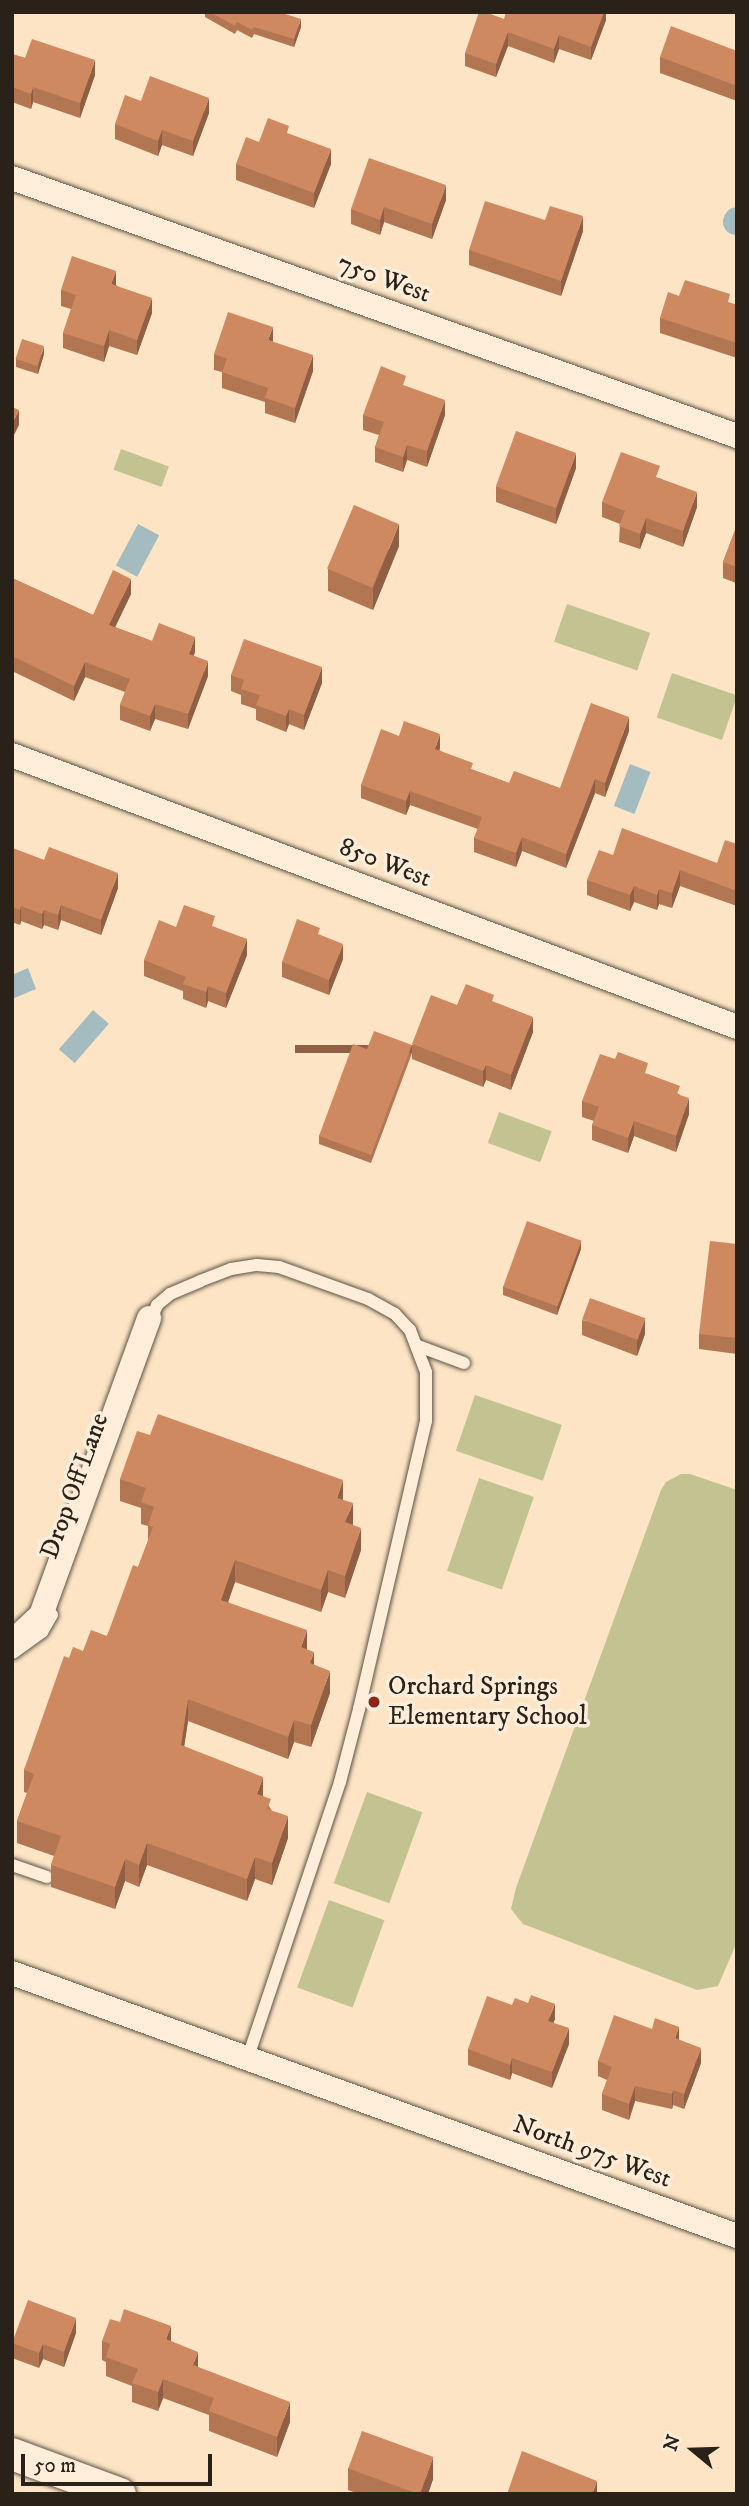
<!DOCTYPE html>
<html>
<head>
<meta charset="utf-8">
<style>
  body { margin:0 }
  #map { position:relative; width:749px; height:2506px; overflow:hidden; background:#fce4c4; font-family:"IM FELL DW Pica",serif }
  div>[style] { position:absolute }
  .green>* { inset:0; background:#c3c391; transform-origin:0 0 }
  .water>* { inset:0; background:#a4bcbf; transform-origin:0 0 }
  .canal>* { height:26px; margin:-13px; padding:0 13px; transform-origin:13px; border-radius:13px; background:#a4bcbf }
  .roads { filter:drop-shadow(0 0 2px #5e5244) drop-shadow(0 0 2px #5e5244) }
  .service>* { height:12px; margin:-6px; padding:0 6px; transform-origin:6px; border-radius:6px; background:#fdedd9 }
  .minor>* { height:24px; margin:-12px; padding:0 12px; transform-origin:12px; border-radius:12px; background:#fdedd9 }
  .tertiary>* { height:32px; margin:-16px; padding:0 16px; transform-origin:16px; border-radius:16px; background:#fdedd9 }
  .wall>* { inset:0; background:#b27653 }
  .shaded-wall>* { inset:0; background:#916044; transform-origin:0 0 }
  .building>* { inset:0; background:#cf8961; transform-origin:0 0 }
  .dots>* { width:19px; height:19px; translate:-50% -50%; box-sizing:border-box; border:4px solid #fdedd9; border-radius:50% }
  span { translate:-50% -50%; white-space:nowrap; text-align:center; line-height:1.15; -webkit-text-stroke:7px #fdedd9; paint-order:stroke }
  .street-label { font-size:26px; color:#2a2119 }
  .poi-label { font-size:26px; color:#2a2119 }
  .left { translate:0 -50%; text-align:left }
  .frame { position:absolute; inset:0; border:14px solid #2a2119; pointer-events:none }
  .north { position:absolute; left:658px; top:2415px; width:70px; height:70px; -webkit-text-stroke:5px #fdedd9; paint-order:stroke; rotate:289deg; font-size:19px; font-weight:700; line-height:28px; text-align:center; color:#2a2119 }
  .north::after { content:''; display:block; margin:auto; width:24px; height:32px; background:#2a2119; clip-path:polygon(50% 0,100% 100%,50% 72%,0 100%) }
  .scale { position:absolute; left:21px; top:2454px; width:191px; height:32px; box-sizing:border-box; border:4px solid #2a2119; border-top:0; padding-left:9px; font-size:21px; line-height:24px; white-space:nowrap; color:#2a2119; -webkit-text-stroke:5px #fdedd9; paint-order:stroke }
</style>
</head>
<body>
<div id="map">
  <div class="green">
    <i style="left:121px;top:449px;width:51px;height:22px;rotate:20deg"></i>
    <i style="left:567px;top:604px;width:88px;height:40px;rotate:19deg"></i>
    <i style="left:672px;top:673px;width:69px;height:47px;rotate:19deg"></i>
    <i style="left:499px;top:1112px;width:56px;height:33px;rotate:20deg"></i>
    <i style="left:475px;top:1395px;width:92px;height:59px;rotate:19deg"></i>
    <i style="clip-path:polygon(681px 1474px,690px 1474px,737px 1490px,737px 1942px,718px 1986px,697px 1990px,523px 1924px,511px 1909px,516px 1888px,661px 1490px,666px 1482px)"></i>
    <i style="left:479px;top:1478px;width:58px;height:98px;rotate:19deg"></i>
    <i style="left:367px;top:1792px;width:59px;height:97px;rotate:20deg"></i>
    <i style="left:329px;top:1900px;width:59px;height:93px;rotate:20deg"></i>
  </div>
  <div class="water">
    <i style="left:138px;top:524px;width:24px;height:47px;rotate:28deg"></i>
    <i style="left:630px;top:764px;width:22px;height:45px;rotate:21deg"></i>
    <i style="clip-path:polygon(28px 968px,36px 989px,12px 999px,12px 975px)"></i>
    <i style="left:93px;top:1010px;width:21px;height:52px;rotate:41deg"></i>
  </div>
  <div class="canal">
    <i style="left:736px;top:222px;width:2px;rotate:-63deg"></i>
  </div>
  <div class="roads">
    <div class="service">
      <i style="left:150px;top:1321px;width:17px;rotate:-66deg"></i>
      <i style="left:157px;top:1305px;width:17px;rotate:-40deg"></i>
      <i style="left:170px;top:1294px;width:33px;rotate:-23deg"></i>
      <i style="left:200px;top:1281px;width:33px;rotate:-21deg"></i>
      <i style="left:231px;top:1269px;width:26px;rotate:-9deg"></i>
      <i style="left:257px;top:1265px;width:22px;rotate:5deg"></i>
      <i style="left:279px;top:1267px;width:95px;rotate:19.8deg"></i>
      <i style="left:368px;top:1299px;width:31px;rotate:29deg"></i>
      <i style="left:395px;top:1314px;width:22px;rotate:47deg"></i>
      <i style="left:410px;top:1330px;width:45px;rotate:69.1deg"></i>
      <i style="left:426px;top:1372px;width:49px;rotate:90deg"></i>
      <i style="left:426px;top:1421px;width:296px;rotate:103.1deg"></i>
      <i style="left:359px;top:1709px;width:75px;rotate:104.6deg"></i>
      <i style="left:340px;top:1782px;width:293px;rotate:108.5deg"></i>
      <i style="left:418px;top:1346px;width:49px;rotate:20.3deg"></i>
      <i style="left:13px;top:1653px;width:36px;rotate:-36deg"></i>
      <i style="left:42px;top:1632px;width:20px;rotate:-60deg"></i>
      <i style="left:12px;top:1865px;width:37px;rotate:19deg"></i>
    </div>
    <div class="minor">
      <i style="left:12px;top:178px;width:770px;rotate:19.59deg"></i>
      <i style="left:12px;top:755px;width:774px;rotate:20.56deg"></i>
      <i style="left:12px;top:1642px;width:40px;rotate:-43deg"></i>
      <i style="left:41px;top:1615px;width:316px;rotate:-70deg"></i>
      <i style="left:12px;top:1973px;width:771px;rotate:19.94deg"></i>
    </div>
    <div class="tertiary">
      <i style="left:12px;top:2454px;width:115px;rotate:20.3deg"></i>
    </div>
  </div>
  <div class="wall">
    <i style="clip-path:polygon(205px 12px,279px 12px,301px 27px,294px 47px,254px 34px,252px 38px,237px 30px,235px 34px,205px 17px)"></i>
    <i style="clip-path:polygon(606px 12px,606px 20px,591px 60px,559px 49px,554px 63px,508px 46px,496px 77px,465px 66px,465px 53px,504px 19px)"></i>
    <i style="clip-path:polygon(737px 51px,737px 101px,660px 73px,660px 57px)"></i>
    <i style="clip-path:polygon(12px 54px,25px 58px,95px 75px,80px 118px,33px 102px,31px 109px,12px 102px)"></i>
    <i style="clip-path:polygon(141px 101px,209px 113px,193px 156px,162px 145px,158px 156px,115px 139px,115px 124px)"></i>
    <i style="clip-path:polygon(289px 134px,331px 164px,314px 208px,236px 180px,236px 164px,259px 142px)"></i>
    <i style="clip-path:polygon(446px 200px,432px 239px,384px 222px,380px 235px,351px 224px,351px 209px)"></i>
    <i style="clip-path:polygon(545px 220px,583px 231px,561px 296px,469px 265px,469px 250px)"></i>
    <i style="clip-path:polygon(116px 285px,152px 313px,137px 355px,109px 346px,104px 362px,63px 348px,63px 333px,71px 309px,61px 306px,61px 290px)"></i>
    <i style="clip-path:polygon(679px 296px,730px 303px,737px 305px,737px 358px,660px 333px,660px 318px)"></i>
    <i style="clip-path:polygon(273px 342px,313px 371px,295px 423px,265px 413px,265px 402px,222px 388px,222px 372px,214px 370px,214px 354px)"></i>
    <i style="clip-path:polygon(44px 354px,38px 374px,16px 367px,16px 359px)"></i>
    <i style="clip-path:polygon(406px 386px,445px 415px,427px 467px,407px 460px,403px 472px,375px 462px,375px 447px,379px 435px,363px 430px,363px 415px)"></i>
    <i style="clip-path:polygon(576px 468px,556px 524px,496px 502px,496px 487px)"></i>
    <i style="clip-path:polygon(660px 478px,697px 507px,683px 547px,646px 533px,640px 549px,619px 542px,620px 524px,602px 517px,602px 502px)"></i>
    <i style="clip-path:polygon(737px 525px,737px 595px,736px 583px,723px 578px,723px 562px)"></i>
    <i style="clip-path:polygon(399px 546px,373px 610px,328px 591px,328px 569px)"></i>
    <i style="clip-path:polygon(12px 578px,93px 615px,131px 594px,115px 627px,152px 641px,195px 652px,193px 656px,208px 676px,188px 729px,155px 719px,150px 731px,120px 720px,120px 705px,125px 692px,85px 677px,74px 701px,12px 671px)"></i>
    <i style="clip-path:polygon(231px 675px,322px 683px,304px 730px,289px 724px,286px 732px,256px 720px,256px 709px,241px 704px,241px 695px,231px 691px)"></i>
    <i style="clip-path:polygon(629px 731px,605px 797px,595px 793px,566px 868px,522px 851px,516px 867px,474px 852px,474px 838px,478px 829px,410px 805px,406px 815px,361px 798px,361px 785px,399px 736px,440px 748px,439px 750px,473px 770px,509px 783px,560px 788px)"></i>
    <i style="clip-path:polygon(737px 844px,737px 906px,680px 886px,672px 908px,659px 904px,657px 910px,634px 902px,630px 911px,587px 895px,587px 880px,613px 855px,717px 863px)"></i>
    <i style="clip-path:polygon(12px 848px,118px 888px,101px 935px,61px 920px,58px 930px,44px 925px,42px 929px,21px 921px,20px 925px,12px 922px)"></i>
    <i style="clip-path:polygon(176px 927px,215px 927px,247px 955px,226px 1008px,208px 1001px,206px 1008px,183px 999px,183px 991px,144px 976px,144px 960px)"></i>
    <i style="clip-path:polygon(320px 935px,343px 959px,329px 995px,282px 977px,282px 962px)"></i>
    <i style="clip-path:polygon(494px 1002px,533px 1032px,511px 1090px,486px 1080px,483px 1087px,412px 1059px,412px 1053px,371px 1163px,319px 1144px,319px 1136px,367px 1049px,412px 1045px,457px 1005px)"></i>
    <i style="clip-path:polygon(648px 1074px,680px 1095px,689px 1114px,676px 1152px,634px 1136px,628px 1153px,592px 1140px,592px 1125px,594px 1121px,582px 1117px,582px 1101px)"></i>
    <i style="clip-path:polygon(737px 1244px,737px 1354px,699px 1349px,699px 1334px)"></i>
    <i style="clip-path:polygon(581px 1249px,557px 1315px,503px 1295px,503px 1287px)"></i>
    <i style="clip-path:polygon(582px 1320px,645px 1334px,637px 1356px,582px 1335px)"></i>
    <i style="clip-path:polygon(120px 1479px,343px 1500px,361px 1550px,345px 1598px,328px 1592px,321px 1612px,235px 1582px,228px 1602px,307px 1650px,314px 1665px,330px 1693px,311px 1747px,294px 1742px,288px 1759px,188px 1721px,184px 1746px,263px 1796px,288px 1838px,272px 1885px,255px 1879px,247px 1901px,147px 1865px,139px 1887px,125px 1881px,115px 1909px,51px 1887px,51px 1865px,54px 1856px,17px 1843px,17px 1821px,27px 1793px,24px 1792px,24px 1770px,69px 1658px,83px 1651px,107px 1636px,138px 1567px,148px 1541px,148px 1526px,141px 1524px,141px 1508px,120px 1501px)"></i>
    <i style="clip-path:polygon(512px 2005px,555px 2019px,553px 2023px,569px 2044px,552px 2088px,512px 2073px,510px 2080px,468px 2065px,468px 2049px)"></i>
    <i style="clip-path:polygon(679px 2040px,701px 2063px,684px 2109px,673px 2105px,672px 2109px,635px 2101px,629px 2120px,602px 2110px,602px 2094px,607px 2080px,598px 2076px,598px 2061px)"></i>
    <i style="clip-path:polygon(76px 2333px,64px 2367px,43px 2359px,39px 2368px,12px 2358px,12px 2342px)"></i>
    <i style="clip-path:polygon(102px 2341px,171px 2341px,198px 2367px,290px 2422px,277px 2457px,209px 2431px,209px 2415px,163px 2398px,158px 2411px,132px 2402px,132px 2386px,106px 2376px,106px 2362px,102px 2360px)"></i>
    <i style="clip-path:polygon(348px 2468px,433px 2479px,428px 2494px,359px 2494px,348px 2490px)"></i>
  </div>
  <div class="shaded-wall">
    <i style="clip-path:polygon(604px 12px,606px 12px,606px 20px,591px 60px,591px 47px)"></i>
    <i style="clip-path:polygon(301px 19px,301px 27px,294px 47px,294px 39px)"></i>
    <i style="clip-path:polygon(508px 32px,508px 46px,496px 77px,496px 64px)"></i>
    <i style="clip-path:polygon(559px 35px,559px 49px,554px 63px,554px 49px)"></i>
    <i style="clip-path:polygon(95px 60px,95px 75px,80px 118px,80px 103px)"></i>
    <i style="clip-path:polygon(33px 87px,33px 102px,31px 109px,31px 94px)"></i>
    <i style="clip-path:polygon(209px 98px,209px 113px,193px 156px,193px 141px)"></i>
    <i style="clip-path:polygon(162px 130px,162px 145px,158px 156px,158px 141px)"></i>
    <i style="clip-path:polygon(331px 149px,331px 164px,314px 208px,314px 193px)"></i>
    <i style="clip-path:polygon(446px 185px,446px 200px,432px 239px,432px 224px)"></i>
    <i style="clip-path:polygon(384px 207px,384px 222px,380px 235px,380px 220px)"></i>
    <i style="clip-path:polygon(583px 216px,583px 231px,561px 296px,561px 281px)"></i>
    <i style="clip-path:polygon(116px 271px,116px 286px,111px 284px)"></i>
    <i style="clip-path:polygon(152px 298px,152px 313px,137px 355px,137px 340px)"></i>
    <i style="clip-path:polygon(273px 327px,273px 342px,268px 340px)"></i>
    <i style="clip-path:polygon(109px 330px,109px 346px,104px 362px,104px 346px)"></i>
    <i style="clip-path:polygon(44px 346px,44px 354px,38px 374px,38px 366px)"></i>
    <i style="clip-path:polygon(313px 355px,313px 371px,295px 423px,295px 408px)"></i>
    <i style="clip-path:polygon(445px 400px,445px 415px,427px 467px,427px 451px)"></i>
    <i style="clip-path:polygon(19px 410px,19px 425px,12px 439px,12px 424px)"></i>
    <i style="clip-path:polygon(407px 445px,407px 460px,403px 472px,403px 457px)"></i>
    <i style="clip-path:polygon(576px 453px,576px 468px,556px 524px,556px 509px)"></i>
    <i style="clip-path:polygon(697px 492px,697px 507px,683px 547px,683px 531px)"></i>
    <i style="clip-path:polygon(646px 518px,646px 533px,640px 549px,640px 534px)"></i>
    <i style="clip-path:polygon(399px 524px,399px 546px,373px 610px,373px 588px)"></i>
    <i style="clip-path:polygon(131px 579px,131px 594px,109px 640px,109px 625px)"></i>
    <i style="clip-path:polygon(195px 637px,195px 652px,189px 669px,189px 654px)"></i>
    <i style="clip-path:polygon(208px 661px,208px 676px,188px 729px,188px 714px)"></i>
    <i style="clip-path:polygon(85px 662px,85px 677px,74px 701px,74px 686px)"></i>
    <i style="clip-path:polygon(322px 667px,322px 683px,304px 730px,304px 715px)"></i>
    <i style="clip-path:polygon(155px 704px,155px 719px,150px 731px,150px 716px)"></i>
    <i style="clip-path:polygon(289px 709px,289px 724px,286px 732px,286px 716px)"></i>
    <i style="clip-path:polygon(629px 717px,629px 731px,605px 797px,605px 783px)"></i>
    <i style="clip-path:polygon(440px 734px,440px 748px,435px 763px,435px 749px)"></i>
    <i style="clip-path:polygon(595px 779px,595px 793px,566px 868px,566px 854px)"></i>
    <i style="clip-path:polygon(410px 791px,410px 805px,406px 815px,406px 801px)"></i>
    <i style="clip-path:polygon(522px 837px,522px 851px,516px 867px,516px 853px)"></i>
    <i style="clip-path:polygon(680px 870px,680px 886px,672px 908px,672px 893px)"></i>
    <i style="clip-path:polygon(118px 873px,118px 888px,101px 935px,101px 920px)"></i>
    <i style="clip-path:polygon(634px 886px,634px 902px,630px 911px,630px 895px)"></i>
    <i style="clip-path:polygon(659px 889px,659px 904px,657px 910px,657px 895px)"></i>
    <i style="clip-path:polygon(61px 905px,61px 920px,58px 930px,58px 915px)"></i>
    <i style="clip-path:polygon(21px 906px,21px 921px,20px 925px,20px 910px)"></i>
    <i style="clip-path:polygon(44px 910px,44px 925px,42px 929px,42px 914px)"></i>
    <i style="clip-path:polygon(247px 939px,247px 955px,226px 1008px,226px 993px)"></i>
    <i style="clip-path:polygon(343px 944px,343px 959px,329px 995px,329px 980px)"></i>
    <i style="clip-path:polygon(208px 986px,208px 1001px,206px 1008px,206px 992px)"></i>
    <i style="clip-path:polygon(533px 1017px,533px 1032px,511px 1090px,511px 1075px)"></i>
    <i style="left:412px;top:1045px;width:8px;height:117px;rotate:90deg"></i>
    <i style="clip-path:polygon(486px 1065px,486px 1080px,483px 1087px,483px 1071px)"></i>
    <i style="clip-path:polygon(689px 1098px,689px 1114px,676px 1152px,676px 1136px)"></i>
    <i style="clip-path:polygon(634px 1121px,634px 1136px,628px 1153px,628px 1138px)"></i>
    <i style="clip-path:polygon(581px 1241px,581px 1249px,557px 1315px,557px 1307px)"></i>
    <i style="clip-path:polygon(645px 1318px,645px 1334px,637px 1356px,637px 1340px)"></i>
    <i style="clip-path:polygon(343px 1480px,343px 1502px,337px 1498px)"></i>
    <i style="clip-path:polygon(353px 1503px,353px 1525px,345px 1522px)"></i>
    <i style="clip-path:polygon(361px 1528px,361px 1550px,345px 1598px,345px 1576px)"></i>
    <i style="clip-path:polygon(235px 1560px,235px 1582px,221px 1622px,221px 1600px)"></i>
    <i style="clip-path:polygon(328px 1570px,328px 1592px,321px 1612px,321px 1590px)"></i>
    <i style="clip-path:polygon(307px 1630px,307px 1652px,301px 1647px)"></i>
    <i style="clip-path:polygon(314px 1652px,314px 1674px,310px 1663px)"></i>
    <i style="clip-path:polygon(330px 1671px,330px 1693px,311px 1747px,311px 1725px)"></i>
    <i style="clip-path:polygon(188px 1699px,188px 1721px,181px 1767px,181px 1745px)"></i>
    <i style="clip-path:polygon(294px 1720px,294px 1742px,288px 1759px,288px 1737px)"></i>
    <i style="clip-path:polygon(263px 1777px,263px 1799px,257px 1794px)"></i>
    <i style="clip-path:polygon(288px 1816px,288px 1838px,272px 1885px,272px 1863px)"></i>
    <i style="clip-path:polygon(147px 1843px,147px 1865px,139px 1887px,139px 1865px)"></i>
    <i style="clip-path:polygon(255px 1857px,255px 1879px,247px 1901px,247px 1879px)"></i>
    <i style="clip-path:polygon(125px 1859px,125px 1881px,115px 1909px,115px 1887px)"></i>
    <i style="clip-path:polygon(555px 2004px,555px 2019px,548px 2036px,548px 2021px)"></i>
    <i style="clip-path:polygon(679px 2027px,679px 2042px,675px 2038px)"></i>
    <i style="clip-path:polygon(569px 2028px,569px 2044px,552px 2088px,552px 2072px)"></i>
    <i style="clip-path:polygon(701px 2048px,701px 2063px,684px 2109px,684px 2094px)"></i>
    <i style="clip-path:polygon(512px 2058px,512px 2073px,510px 2080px,510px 2065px)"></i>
    <i style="clip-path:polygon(635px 2086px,635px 2101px,629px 2120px,629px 2104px)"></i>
    <i style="clip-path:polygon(673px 2090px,673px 2105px,672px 2109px,672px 2094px)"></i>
    <i style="clip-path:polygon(76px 2318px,76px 2333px,64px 2367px,64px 2352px)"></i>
    <i style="clip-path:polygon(171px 2326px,171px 2346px,166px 2339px)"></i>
    <i style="clip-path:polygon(43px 2344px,43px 2359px,39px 2368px,39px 2353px)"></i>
    <i style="clip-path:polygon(198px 2352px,198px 2371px,193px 2365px)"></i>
    <i style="clip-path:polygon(163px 2379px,163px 2398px,158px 2411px,158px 2392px)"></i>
    <i style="clip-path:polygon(290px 2402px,290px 2422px,277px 2457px,277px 2437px)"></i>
    <i style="clip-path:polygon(433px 2457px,433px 2479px,428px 2494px,420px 2494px)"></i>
    <i style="clip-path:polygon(597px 2481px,597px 2494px,592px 2494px)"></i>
  </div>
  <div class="building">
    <i style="clip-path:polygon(210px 12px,279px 12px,301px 19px,294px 39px,254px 27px,252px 30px,237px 22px,235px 26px)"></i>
    <i style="clip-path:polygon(479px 12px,485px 12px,504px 19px,506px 12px,604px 12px,591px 47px,559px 35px,554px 49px,508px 32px,496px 64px,465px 53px)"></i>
    <i style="clip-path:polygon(671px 26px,737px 51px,737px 86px,660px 57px)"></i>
    <i style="clip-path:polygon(32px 39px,95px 60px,80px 103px,33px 87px,31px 94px,12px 87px,12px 54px,25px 58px)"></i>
    <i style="clip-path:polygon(150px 76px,209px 98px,193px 141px,162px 130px,158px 141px,115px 124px,125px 95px,141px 101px)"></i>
    <i style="clip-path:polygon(268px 118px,289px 126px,287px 133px,331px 149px,314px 193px,236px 164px,246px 137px,259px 142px)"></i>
    <i style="clip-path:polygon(369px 158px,446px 185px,432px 224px,384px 207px,380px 220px,351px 209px)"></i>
    <i style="clip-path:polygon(485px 201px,545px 220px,550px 206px,583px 216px,561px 281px,469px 250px)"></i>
    <i style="clip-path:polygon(72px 256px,116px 271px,111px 284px,152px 298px,137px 340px,109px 330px,104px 346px,63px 333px,76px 295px,61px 290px)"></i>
    <i style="clip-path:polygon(685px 280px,730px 294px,728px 302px,737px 305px,737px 343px,660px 318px,668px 292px,679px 296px)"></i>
    <i style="clip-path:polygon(228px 312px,273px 327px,268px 340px,313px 355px,295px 408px,265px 398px,268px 388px,222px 372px,227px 359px,214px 354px)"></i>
    <i style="left:22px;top:339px;width:23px;height:21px;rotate:18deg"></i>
    <i style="clip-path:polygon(381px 366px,406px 376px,403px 385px,445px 400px,427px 451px,407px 445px,403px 457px,375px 447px,384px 422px,363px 415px)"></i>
    <i style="clip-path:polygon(12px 407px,19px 410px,12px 424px)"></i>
    <i style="left:516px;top:431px;width:64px;height:59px;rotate:20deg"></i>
    <i style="clip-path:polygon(621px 452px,660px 466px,656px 477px,697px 492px,683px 531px,646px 518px,640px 534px,619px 526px,625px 511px,602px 502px)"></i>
    <i style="left:354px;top:505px;width:49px;height:69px;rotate:23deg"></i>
    <i style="clip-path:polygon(737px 525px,737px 567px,723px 562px)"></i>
    <i style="clip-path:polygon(113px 570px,131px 579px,109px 625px,152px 641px,159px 623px,195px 637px,189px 654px,208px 661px,188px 714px,155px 704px,150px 716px,120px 705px,130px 679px,85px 662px,74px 686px,12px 656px,12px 578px,93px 615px)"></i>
    <i style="clip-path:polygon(244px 639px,322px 667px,304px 715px,289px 709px,286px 716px,256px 705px,260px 695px,241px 689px,244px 680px,231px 675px)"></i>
    <i style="clip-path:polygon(591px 703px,629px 717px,605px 783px,595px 779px,566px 854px,522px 837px,516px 853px,474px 838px,482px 817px,410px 791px,406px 801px,361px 785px,381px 729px,399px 736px,404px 721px,440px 734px,435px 749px,473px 763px,471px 769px,509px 783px,514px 771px,560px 788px)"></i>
    <i style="clip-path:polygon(622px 828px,717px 863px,725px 840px,737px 844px,737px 891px,680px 870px,672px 893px,659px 889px,657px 895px,634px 886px,630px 895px,587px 880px,599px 850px,613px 855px)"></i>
    <i style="clip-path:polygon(49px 847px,118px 873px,101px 920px,61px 905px,58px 915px,44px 910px,42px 914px,21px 906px,20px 910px,12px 907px,12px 848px,44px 860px)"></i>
    <i style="clip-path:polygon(184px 905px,215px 916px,212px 926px,247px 939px,226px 993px,208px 986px,206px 992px,183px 984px,186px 977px,144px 960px,159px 920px,176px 927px)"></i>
    <i style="clip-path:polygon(297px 919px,320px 928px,318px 934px,343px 944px,329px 980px,282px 962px)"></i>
    <i style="clip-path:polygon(466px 984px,494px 995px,492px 1001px,533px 1017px,511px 1075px,486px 1065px,483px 1071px,412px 1044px,431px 995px,457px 1005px)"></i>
    <i style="clip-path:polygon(374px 1031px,412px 1045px,371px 1155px,319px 1136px,353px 1044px,367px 1049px)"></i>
    <i style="clip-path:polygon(618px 1052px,648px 1063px,645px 1073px,680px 1086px,677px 1094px,689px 1098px,676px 1136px,634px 1121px,628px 1138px,592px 1125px,599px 1107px,582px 1101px,600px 1054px,615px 1059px)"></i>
    <i style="left:527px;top:1221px;width:58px;height:70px;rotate:20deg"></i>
    <i style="clip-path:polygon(710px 1241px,737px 1244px,737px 1338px,699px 1334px)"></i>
    <i style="left:590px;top:1298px;width:59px;height:23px;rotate:20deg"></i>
    <i style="clip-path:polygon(158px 1414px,343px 1480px,337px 1498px,353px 1503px,345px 1522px,361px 1528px,345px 1576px,328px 1570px,321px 1590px,235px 1560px,221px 1600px,307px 1630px,301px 1647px,314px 1652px,310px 1663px,330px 1671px,311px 1725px,294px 1720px,288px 1737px,188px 1699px,181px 1745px,263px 1777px,257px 1794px,271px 1799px,267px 1809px,288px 1816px,272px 1863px,255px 1857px,247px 1879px,147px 1843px,139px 1865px,125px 1859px,115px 1887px,51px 1865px,61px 1836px,17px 1821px,34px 1774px,24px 1770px,64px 1656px,69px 1658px,73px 1647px,83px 1651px,91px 1630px,107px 1636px,133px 1565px,138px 1567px,153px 1527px,148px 1525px,154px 1507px,141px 1502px,146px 1488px,120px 1479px,137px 1431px,150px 1435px)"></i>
    <i style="clip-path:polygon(531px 1995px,555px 2004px,548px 2021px,569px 2028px,552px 2072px,512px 2058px,510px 2065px,468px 2049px,487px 1996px,512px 2005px,515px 1998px,528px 2003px)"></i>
    <i style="clip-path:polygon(614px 2015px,652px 2029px,655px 2018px,679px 2027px,675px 2038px,701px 2048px,684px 2094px,673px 2090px,672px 2094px,635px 2086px,629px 2104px,602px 2094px,612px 2067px,598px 2061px)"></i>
    <i style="clip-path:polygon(28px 2300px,76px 2318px,64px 2352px,43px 2344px,39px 2353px,12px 2343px)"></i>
    <i style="clip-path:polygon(124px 2309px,171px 2326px,166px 2339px,198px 2352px,193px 2365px,290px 2402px,277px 2437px,209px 2411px,214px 2398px,163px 2379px,158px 2392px,132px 2383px,138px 2369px,106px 2357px,110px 2344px,102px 2341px,110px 2319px,120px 2322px)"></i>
    <i style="left:362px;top:2431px;width:76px;height:40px;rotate:20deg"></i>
    <i style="clip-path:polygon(522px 2451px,597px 2481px,592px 2494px,507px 2494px)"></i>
  </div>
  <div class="dots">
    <i style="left:374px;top:1702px;background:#8f2418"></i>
  </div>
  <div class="street-label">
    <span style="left:384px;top:279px;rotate:20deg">750 West</span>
    <span style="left:385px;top:863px;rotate:21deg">850 West</span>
    <span style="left:75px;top:1486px;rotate:-70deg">Drop Off Lane</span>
    <span style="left:592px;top:2152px;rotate:20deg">North 975 West</span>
  </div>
  <div class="poi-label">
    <span class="left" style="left:388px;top:1702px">Orchard Springs<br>Elementary School</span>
  </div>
  <div class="frame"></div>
  <div class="north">N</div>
  <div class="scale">50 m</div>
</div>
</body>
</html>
